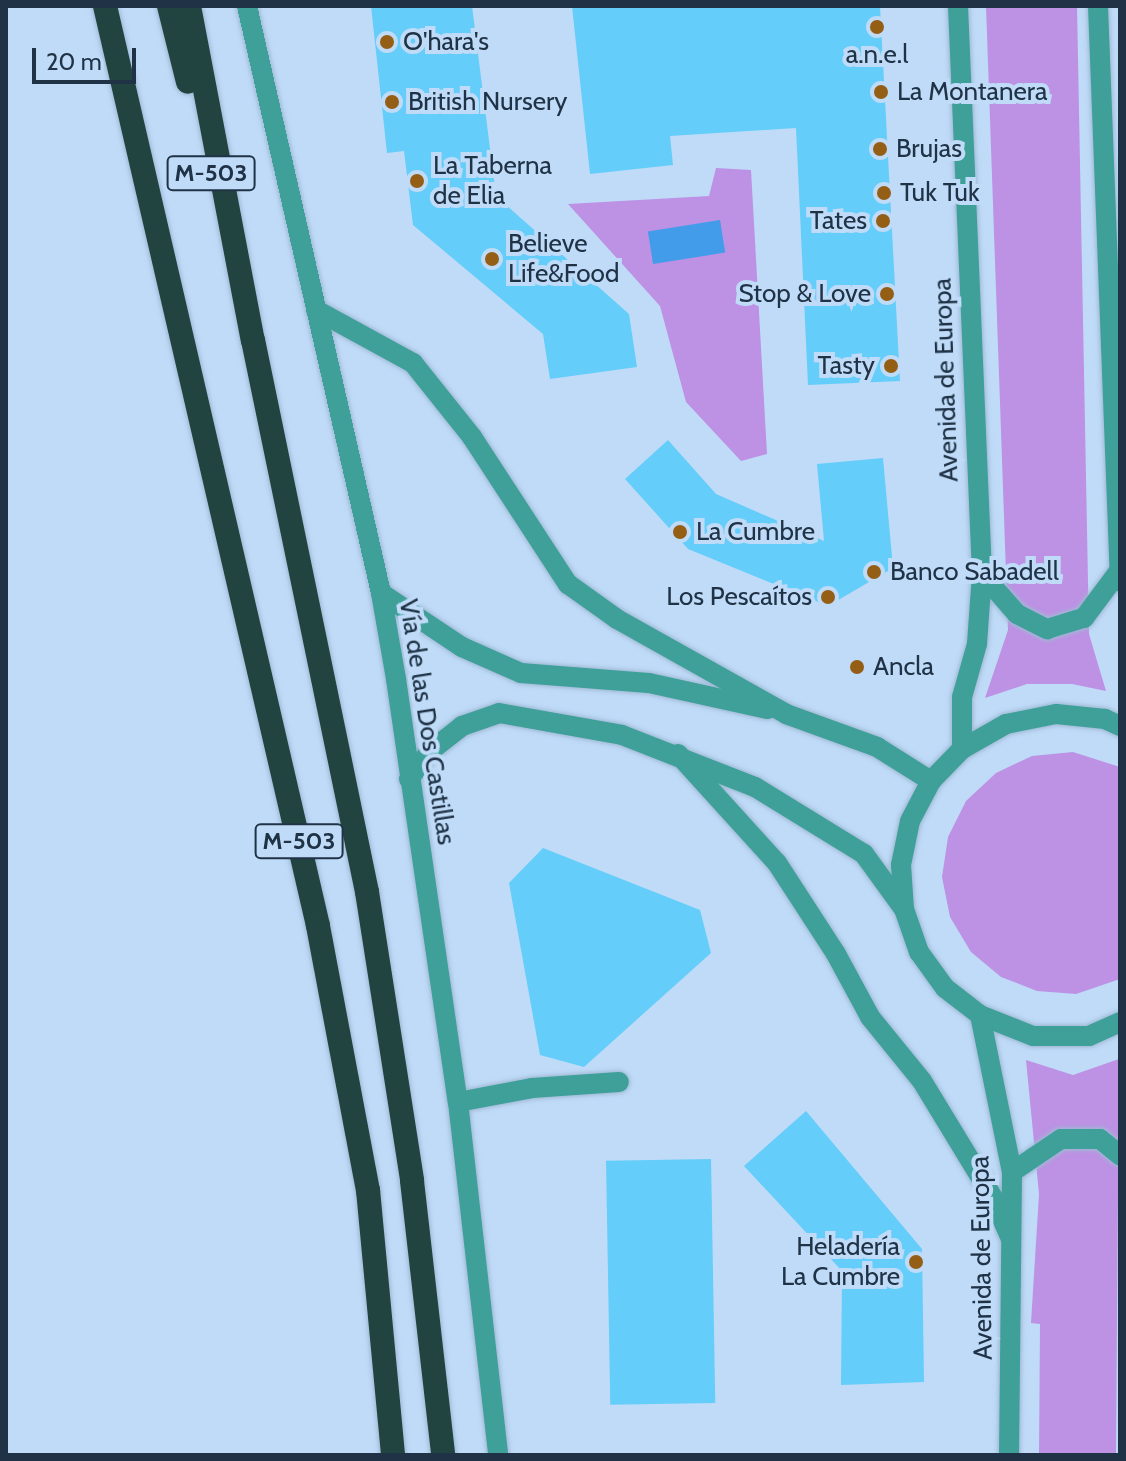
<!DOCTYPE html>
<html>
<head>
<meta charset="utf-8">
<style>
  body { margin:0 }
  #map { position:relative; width:1126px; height:1461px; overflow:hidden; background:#bfdbf8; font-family:Cabin,sans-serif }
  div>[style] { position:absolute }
  .green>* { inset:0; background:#bd91e4 }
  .water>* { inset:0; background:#429ce9; transform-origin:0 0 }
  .building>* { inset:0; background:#65cdf9; transform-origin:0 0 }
  .roads { filter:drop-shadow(0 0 2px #9fb9d4) drop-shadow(0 0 2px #9fb9d4) }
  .minor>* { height:20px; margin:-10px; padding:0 10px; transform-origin:10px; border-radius:10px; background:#3ea099 }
  .highway>* { height:24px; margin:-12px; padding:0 12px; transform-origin:12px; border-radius:12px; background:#224441 }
  .dots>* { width:22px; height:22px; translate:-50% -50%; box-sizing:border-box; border:4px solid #bfdbf8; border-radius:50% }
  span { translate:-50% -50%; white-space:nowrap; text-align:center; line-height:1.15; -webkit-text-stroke:8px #bfdbf8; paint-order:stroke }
  .shield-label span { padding:2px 6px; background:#bfdbf8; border:2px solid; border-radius:6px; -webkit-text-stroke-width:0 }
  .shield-label { font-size:24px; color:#203346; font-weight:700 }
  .poi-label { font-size:26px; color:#203346 }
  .left { translate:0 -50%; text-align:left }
  .right { translate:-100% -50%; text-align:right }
  .street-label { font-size:26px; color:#203346 }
  .frame { position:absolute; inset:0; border:8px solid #203346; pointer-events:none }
  .scale { position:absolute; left:32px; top:48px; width:104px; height:36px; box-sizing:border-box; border:4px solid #203346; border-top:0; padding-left:10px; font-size:24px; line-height:28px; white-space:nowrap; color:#203346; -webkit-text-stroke:6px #bfdbf8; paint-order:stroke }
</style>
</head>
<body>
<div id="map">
  <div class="green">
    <i style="clip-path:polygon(986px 6px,1077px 6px,1089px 634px,1106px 691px,1072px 684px,1027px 684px,985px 698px,1008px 630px)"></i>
    <i style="clip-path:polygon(716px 168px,751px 170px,767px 454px,741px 461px,686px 402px,660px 306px,568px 204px,709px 196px)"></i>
    <i style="clip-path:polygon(1073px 752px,1120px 767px,1120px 979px,1076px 994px,1037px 991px,1001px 977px,971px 952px,950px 917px,942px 877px,948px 837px,966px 801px,996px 773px,1032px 756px)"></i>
    <i style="clip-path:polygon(1119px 1059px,1116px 1455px,1039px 1455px,1040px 1324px,1031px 1323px,1039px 1194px,1026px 1060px,1073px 1075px)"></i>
  </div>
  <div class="water">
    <i style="left:720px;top:220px;width:33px;height:73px;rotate:81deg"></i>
  </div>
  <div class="building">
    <i style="clip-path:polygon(371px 6px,472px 6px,496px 196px,629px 314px,637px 367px,550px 379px,543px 334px,413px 225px,404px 151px,387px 153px)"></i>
    <i style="clip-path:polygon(572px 6px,880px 6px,900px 381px,808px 385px,796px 128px,670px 136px,673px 165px,590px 174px)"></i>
    <i style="clip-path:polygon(668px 440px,716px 494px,824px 541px,817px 464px,883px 458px,893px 568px,828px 606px,688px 549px,625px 479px)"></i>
    <i style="clip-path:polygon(543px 848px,700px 910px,711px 953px,584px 1067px,540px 1055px,509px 883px)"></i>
    <i style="clip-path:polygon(806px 1111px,922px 1249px,924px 1382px,841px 1385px,842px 1271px,744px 1166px)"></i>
    <i style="left:711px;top:1159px;width:244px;height:105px;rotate:89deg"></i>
  </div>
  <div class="roads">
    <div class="minor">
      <i style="left:247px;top:6px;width:602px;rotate:77.14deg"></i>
      <i style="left:381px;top:593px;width:87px;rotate:80.1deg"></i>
      <i style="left:396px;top:679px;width:428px;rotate:81.7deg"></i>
      <i style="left:458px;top:1102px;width:355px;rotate:83.5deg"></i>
      <i style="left:958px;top:6px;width:569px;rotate:87.58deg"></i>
      <i style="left:982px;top:574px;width:70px;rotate:94.1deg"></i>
      <i style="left:977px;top:644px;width:55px;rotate:105.8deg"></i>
      <i style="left:962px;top:697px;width:52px;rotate:90deg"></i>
      <i style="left:1098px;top:6px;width:576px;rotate:87.81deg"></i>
      <i style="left:316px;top:310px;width:111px;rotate:28.7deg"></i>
      <i style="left:413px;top:363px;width:95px;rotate:51.4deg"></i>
      <i style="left:472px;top:437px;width:176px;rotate:56.9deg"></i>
      <i style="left:568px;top:584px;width:60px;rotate:35.5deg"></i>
      <i style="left:617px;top:619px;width:194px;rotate:29.3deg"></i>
      <i style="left:786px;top:714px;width:97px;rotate:19.9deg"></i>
      <i style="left:877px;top:747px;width:64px;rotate:32.2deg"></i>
      <i style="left:982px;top:574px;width:53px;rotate:48.8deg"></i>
      <i style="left:1017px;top:614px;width:34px;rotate:27deg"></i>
      <i style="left:1047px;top:629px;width:39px;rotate:-17deg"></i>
      <i style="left:1084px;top:618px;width:59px;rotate:-53.3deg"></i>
      <i style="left:381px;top:593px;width:97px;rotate:33.7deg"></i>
      <i style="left:462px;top:647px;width:64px;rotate:23.8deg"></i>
      <i style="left:521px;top:673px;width:128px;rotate:4.5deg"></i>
      <i style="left:649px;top:683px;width:121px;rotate:12.4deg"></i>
      <i style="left:1120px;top:726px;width:17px;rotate:-155deg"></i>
      <i style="left:1105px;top:719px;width:49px;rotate:-174.2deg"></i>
      <i style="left:1056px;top:714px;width:51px;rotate:168.7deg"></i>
      <i style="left:1006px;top:724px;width:51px;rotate:150.4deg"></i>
      <i style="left:962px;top:749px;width:45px;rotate:134.1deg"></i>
      <i style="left:931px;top:781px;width:45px;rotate:117.7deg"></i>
      <i style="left:910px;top:821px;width:45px;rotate:101.6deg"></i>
      <i style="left:901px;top:865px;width:44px;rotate:86.1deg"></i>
      <i style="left:904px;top:909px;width:46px;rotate:70.8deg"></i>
      <i style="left:919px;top:952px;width:44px;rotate:54.2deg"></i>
      <i style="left:945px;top:988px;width:44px;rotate:37.6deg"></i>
      <i style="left:980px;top:1015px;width:57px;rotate:21.6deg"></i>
      <i style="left:1033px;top:1036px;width:56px"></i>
      <i style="left:1089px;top:1036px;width:34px;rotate:-24deg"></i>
      <i style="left:678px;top:754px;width:147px;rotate:47.8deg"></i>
      <i style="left:777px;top:863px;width:108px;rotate:57deg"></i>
      <i style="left:836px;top:954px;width:72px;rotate:61.6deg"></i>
      <i style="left:870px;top:1017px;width:82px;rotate:50.9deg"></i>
      <i style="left:922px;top:1081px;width:137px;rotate:58.7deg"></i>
      <i style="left:993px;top:1198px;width:45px;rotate:66.3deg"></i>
      <i style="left:409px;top:779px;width:34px;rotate:-53deg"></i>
      <i style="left:429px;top:752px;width:42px;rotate:-38.2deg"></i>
      <i style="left:462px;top:726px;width:39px;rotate:-19deg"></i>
      <i style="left:499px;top:713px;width:125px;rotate:10.1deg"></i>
      <i style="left:622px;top:735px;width:143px;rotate:21.4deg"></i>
      <i style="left:755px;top:787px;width:128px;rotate:31.6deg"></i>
      <i style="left:864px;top:854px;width:68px;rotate:54deg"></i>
      <i style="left:980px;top:1015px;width:160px;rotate:78.5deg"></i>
      <i style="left:1012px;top:1172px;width:283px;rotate:90.6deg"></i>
      <i style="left:458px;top:1102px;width:75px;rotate:-10.7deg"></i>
      <i style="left:532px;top:1088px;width:87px;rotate:-3.9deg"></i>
      <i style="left:1012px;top:1172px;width:59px;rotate:-34deg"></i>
      <i style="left:1061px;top:1139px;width:39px"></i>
      <i style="left:1100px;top:1139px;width:26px;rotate:39deg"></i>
    </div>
    <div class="highway">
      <i style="left:105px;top:6px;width:944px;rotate:76.96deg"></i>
      <i style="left:318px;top:926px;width:269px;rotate:79.3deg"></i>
      <i style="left:368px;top:1190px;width:266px;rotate:84.6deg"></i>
      <i style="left:169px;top:6px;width:78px;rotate:76deg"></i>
      <i style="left:189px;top:6px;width:340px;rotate:79.2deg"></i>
      <i style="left:253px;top:340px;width:564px;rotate:78.33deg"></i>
      <i style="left:367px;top:892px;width:292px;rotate:81.1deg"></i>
      <i style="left:412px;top:1181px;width:276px;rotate:83.5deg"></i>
    </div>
  </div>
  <div class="dots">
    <i style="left:877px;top:27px;background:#945e14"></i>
    <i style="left:387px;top:42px;background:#945e14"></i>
    <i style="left:881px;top:92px;background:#945e14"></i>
    <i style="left:392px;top:102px;background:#945e14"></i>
    <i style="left:880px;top:149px;background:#945e14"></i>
    <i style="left:417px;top:181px;background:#945e14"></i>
    <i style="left:884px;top:193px;background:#945e14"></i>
    <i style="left:883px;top:221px;background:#945e14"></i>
    <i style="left:492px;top:259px;background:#945e14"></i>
    <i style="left:887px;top:294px;background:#945e14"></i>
    <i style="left:891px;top:366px;background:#945e14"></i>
    <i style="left:680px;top:532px;background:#945e14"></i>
    <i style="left:874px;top:572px;background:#945e14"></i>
    <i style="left:828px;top:597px;background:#945e14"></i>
    <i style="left:857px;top:667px;background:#945e14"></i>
    <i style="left:916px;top:1262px;background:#945e14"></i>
  </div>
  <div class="shield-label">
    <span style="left:211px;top:173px">M-503</span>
    <span style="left:299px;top:841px">M-503</span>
  </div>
  <div class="poi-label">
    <span class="left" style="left:403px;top:42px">O'hara's</span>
    <span style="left:877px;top:55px">a.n.e.l</span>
    <span class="left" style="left:897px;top:92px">La Montanera</span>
    <span class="left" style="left:408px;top:102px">British Nursery</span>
    <span class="left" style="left:896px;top:149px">Brujas</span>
    <span class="left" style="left:433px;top:181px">La Taberna<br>de Elia</span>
    <span class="left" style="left:900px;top:193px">Tuk Tuk</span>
    <span class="right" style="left:867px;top:221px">Tates</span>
    <span class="left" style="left:508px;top:259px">Believe<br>Life&amp;Food</span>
    <span class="right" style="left:871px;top:294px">Stop &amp; Love</span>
    <span class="right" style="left:875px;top:366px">Tasty</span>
    <span class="left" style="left:696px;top:532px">La Cumbre</span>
    <span class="left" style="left:890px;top:572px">Banco Sabadell</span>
    <span class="right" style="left:812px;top:597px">Los Pescaítos</span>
    <span class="left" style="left:873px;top:667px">Ancla</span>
    <span class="right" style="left:900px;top:1262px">Heladería<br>La Cumbre</span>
  </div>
  <div class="street-label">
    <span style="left:946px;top:380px;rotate:-92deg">Avenida de Europa</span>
    <span style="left:427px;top:722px;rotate:81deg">Vía de las Dos Castillas</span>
    <span style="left:982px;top:1258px;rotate:-91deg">Avenida de Europa</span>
  </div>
  <div class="frame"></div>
  <div class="scale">20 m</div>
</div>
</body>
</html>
